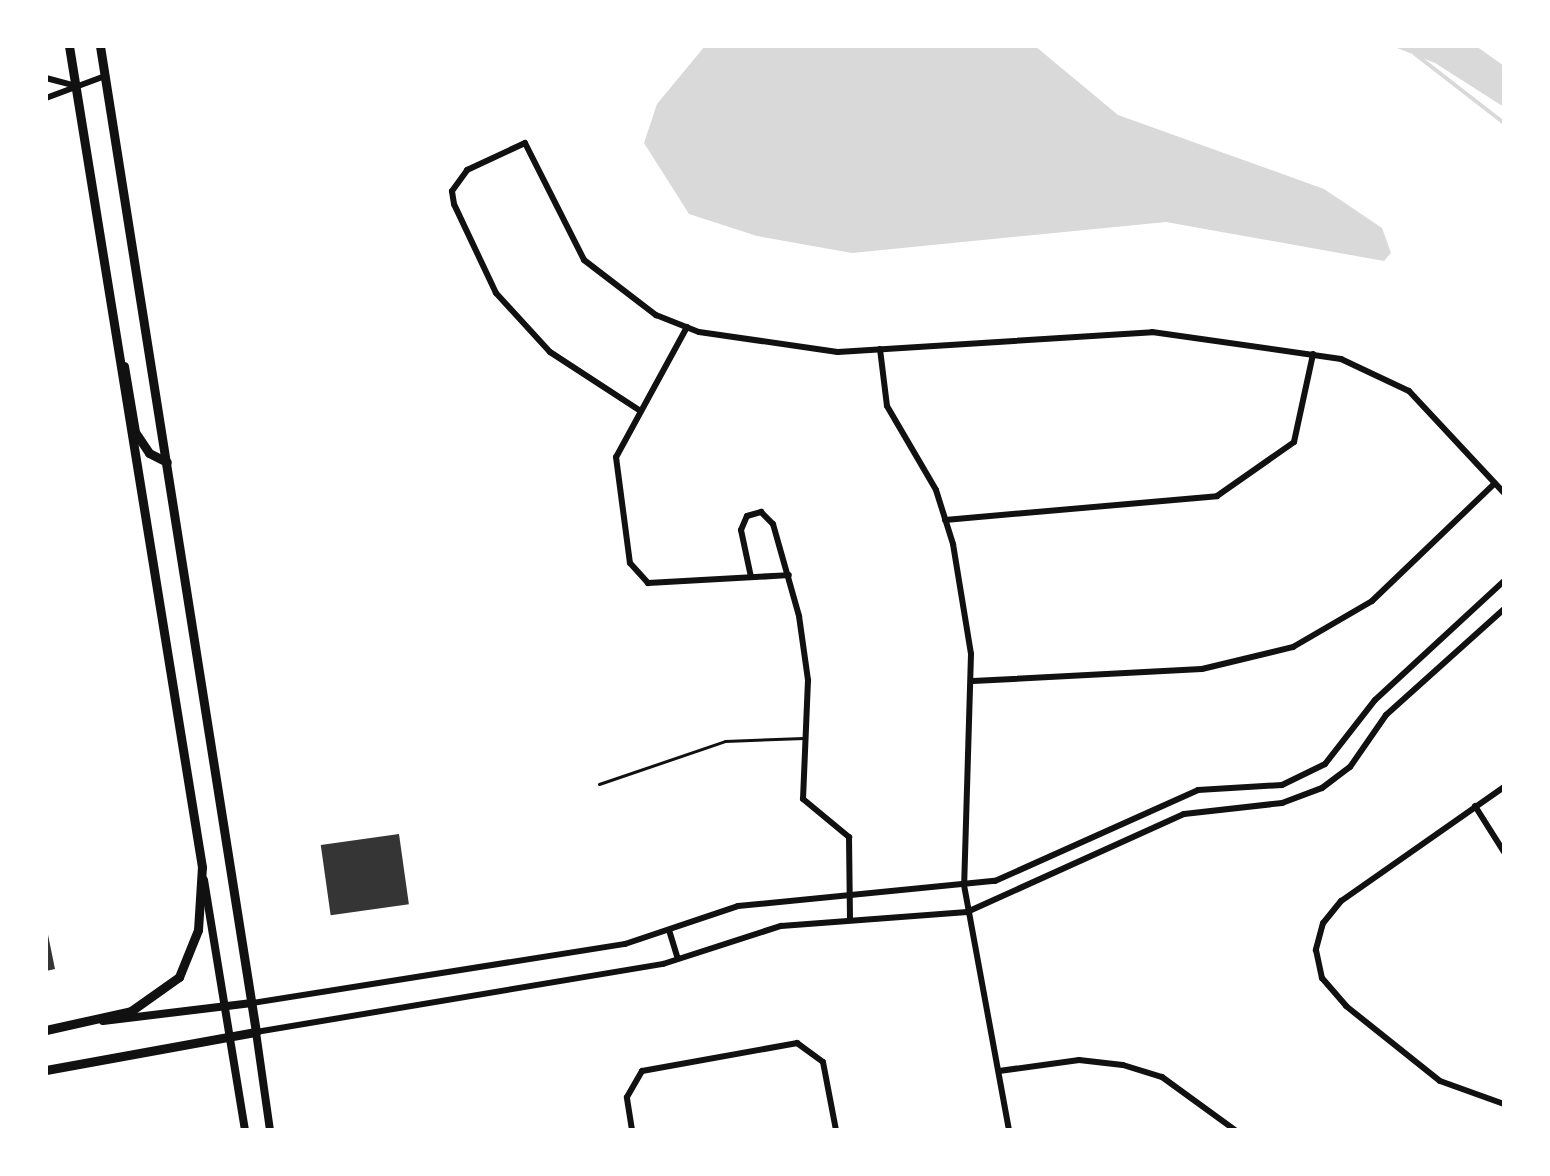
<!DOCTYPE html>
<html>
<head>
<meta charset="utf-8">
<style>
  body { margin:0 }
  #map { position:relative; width:1550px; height:1176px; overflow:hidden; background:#fff; font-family:"Open Sans",sans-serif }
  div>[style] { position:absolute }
  .water>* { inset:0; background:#d9d9d9 }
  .stream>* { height:4px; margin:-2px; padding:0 2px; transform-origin:2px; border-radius:2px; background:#d9d9d9 }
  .building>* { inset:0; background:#353535; transform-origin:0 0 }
  .service>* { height:3px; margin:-1.5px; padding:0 1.5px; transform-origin:1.5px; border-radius:1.5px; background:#111 }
  .minor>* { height:6px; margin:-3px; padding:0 3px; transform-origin:3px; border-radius:3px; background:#111 }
  .secondary>* { height:8px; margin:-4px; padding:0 4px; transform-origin:4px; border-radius:4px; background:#111 }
  .primary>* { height:9px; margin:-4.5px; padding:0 4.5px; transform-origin:4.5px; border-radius:4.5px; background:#111 }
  span { translate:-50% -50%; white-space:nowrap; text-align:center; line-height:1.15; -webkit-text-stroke:8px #fff; paint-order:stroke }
  .frame { position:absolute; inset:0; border:48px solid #fff; pointer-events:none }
</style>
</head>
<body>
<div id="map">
  <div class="water">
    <i style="clip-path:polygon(705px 46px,1035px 46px,1118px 115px,1324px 189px,1382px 228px,1391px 253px,1384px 261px,1166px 222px,852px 253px,757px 236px,689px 214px,644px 143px,657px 104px)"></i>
    <i style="clip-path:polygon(1392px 46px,1476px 46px,1504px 66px,1504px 107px,1435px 63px)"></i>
  </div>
  <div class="stream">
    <i style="left:1415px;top:54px;width:113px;rotate:37.8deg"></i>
  </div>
  <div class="building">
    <i style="left:399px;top:834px;width:71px;height:79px;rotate:82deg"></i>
    <i style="clip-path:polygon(46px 925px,55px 969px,46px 971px)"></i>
  </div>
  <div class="service">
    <i style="left:599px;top:784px;width:133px;rotate:-18.8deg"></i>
    <i style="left:725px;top:741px;width:79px;rotate:-2.2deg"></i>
  </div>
  <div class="minor">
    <i style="left:46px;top:78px;width:24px;rotate:15deg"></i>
    <i style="left:46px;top:98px;width:63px;rotate:-20.4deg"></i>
    <i style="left:687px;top:327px;width:148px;rotate:118.6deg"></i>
    <i style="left:616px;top:457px;width:107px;rotate:82.5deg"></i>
    <i style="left:630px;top:563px;width:27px;rotate:48deg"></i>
    <i style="left:648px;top:583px;width:141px;rotate:-3.2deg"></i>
    <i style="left:880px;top:349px;width:57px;rotate:83deg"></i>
    <i style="left:887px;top:406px;width:97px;rotate:59.7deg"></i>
    <i style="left:936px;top:490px;width:57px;rotate:72.5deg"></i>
    <i style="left:953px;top:544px;width:111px;rotate:80.7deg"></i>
    <i style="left:971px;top:654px;width:231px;rotate:91.7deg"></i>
    <i style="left:964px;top:885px;width:249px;rotate:79.6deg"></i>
    <i style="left:639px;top:410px;width:106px;rotate:-146.9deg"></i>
    <i style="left:550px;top:352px;width:80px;rotate:-132.5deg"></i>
    <i style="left:496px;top:293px;width:98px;rotate:-115.3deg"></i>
    <i style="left:454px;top:204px;width:13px;rotate:-99deg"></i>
    <i style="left:452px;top:191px;width:26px;rotate:-54deg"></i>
    <i style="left:467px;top:170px;width:64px;rotate:-25deg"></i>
    <i style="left:525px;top:143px;width:131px;rotate:63.2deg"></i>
    <i style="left:584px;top:260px;width:91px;rotate:37.4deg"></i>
    <i style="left:656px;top:315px;width:46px;rotate:21.6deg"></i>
    <i style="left:699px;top:332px;width:140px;rotate:8.2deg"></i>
    <i style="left:838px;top:352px;width:315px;rotate:-3.6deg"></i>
    <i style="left:1152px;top:332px;width:191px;rotate:8.1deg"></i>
    <i style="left:1341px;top:359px;width:75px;rotate:25.2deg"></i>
    <i style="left:1409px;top:391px;width:139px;rotate:47deg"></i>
    <i style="left:945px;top:520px;width:273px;rotate:-5deg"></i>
    <i style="left:1217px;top:496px;width:94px;rotate:-35deg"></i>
    <i style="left:1294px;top:442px;width:90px;rotate:-77.8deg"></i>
    <i style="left:751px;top:577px;width:48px;rotate:-102deg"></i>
    <i style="left:741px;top:530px;width:15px;rotate:-67deg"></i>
    <i style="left:747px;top:516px;width:15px;rotate:-16deg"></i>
    <i style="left:761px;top:512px;width:17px;rotate:45deg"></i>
    <i style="left:773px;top:524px;width:96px;rotate:74.2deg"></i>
    <i style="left:799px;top:616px;width:65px;rotate:82deg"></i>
    <i style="left:808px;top:680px;width:119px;rotate:92.4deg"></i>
    <i style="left:803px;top:799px;width:60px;rotate:39.6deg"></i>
    <i style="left:849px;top:837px;width:83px;rotate:89.3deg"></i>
    <i style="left:973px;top:681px;width:229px;rotate:-3deg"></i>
    <i style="left:1202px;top:669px;width:94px;rotate:-13.6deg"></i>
    <i style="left:1293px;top:647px;width:91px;rotate:-30.2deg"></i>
    <i style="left:1372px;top:601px;width:170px;rotate:-43.8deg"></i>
    <i style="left:1504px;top:787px;width:199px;rotate:145deg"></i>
    <i style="left:1341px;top:901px;width:28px;rotate:129deg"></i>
    <i style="left:1323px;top:923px;width:28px;rotate:105deg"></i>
    <i style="left:1316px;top:950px;width:29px;rotate:78deg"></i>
    <i style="left:1322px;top:978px;width:37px;rotate:49deg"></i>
    <i style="left:1346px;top:1006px;width:120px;rotate:38.6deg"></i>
    <i style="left:1440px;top:1081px;width:68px;rotate:19.8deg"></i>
    <i style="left:1475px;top:806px;width:54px;rotate:57.8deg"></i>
    <i style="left:669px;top:930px;width:30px;rotate:73deg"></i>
    <i style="left:252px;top:1003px;width:378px;rotate:-9deg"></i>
    <i style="left:625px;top:944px;width:119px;rotate:-18.6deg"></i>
    <i style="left:738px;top:906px;width:258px;rotate:-5.6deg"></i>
    <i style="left:995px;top:881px;width:222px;rotate:-24.1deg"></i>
    <i style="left:1198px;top:790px;width:84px;rotate:-3.4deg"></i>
    <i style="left:1282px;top:785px;width:48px;rotate:-26deg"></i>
    <i style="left:1325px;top:764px;width:81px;rotate:-52deg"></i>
    <i style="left:1375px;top:700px;width:176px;rotate:-42.7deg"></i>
    <i style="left:256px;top:1032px;width:413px;rotate:-9.5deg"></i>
    <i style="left:663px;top:964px;width:124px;rotate:-17.9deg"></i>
    <i style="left:781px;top:926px;width:187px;rotate:-4.3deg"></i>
    <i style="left:967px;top:912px;width:238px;rotate:-24.3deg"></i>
    <i style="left:1184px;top:814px;width:99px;rotate:-6.4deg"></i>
    <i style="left:1282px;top:803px;width:43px;rotate:-20.6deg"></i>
    <i style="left:1322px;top:788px;width:35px;rotate:-37deg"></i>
    <i style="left:1350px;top:767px;width:63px;rotate:-55.3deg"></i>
    <i style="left:1386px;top:715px;width:159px;rotate:-41.9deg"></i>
    <i style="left:999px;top:1071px;width:81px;rotate:-7.8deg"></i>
    <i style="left:1079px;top:1060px;width:44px;rotate:6.5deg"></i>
    <i style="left:1123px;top:1065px;width:41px;rotate:17.1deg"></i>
    <i style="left:1162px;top:1077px;width:90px;rotate:36deg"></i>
    <i style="left:632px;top:1130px;width:33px;rotate:-99deg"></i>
    <i style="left:627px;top:1097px;width:30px;rotate:-60deg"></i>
    <i style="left:642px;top:1071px;width:158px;rotate:-10.2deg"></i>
    <i style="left:797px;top:1043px;width:32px;rotate:36deg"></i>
    <i style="left:823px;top:1062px;width:69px;rotate:79.2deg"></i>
  </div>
  <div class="secondary">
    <i style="left:204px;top:880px;width:253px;rotate:80.7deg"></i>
    <i style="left:103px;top:1021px;width:150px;rotate:-6.9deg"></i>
    <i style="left:256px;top:1032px;width:99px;rotate:81.9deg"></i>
  </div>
  <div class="primary">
    <i style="left:124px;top:366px;width:67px;rotate:80.5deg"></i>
    <i style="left:135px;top:432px;width:25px;rotate:56deg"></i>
    <i style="left:149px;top:453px;width:20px;rotate:27deg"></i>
    <i style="left:46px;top:1030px;width:87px;rotate:-12.6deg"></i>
    <i style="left:131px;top:1011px;width:59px;rotate:-35.3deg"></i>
    <i style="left:179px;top:977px;width:51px;rotate:-68deg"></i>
    <i style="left:198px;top:930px;width:63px;rotate:-86.4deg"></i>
    <i style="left:202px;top:867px;width:832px;rotate:-99.2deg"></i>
    <i style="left:46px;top:1070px;width:213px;rotate:-10.3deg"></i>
    <i style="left:256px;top:1032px;width:998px;rotate:-98.99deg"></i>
  </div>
  <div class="frame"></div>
</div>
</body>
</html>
